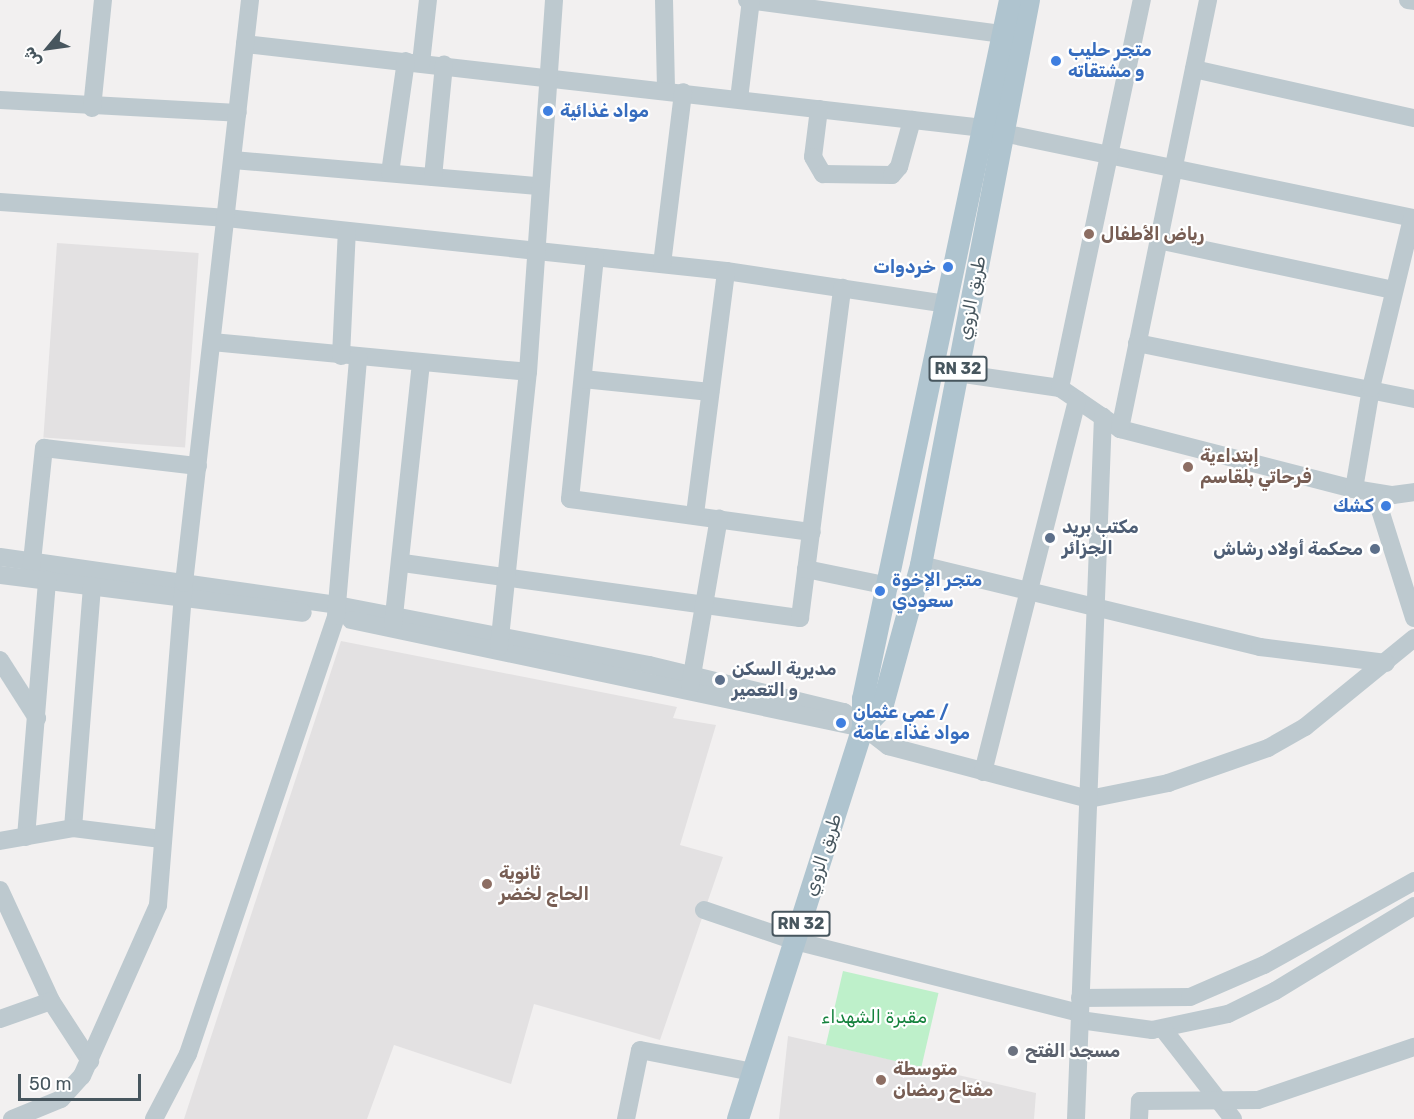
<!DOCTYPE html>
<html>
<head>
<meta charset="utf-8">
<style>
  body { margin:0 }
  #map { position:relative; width:1414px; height:1119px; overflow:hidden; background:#f2f0f0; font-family:Rubik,"Noto Sans Arabic",sans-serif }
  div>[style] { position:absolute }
  .education>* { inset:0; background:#e3e1e2; transform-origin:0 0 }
  .green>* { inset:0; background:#bef0ca; transform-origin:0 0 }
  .minor>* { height:18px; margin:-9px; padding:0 9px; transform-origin:9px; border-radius:9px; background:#bdc9cf }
  .major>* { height:22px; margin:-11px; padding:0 11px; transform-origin:11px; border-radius:11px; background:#afc4cf }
  .dots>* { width:16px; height:16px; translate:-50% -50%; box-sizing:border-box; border:3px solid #fff; border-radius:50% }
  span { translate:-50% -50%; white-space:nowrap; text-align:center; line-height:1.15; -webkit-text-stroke:4.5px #fff; paint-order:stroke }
  .shield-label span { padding:2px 4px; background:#fff; border:2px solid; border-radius:4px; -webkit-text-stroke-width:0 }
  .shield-label { font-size:16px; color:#47565e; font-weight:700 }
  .shop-label { font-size:18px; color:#366cbe; font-weight:700 }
  .left { translate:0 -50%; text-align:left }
  .right { translate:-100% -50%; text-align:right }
  .education-label { font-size:18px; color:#785e54; font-weight:700 }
  .street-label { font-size:18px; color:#47565e }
  .service-label { font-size:18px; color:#4e5e75; font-weight:700 }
  .park-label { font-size:18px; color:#15823d }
  .worship-label { font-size:18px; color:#5b616d; font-weight:700 }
  .north { position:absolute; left:18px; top:18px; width:60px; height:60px; -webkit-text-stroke:4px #fff; paint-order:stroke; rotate:241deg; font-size:16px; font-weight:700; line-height:24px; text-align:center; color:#47565e }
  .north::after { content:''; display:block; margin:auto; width:21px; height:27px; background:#47565e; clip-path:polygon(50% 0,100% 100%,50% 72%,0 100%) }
  .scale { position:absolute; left:18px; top:1074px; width:123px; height:27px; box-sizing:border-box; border:3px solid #47565e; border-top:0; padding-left:8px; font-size:18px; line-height:21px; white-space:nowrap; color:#47565e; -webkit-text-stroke:4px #fff; paint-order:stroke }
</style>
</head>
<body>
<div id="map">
  <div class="education">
    <i style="left:57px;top:243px;width:142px;height:195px;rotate:4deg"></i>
    <i style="clip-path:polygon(341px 641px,677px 707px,673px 718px,716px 725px,680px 845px,723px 857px,660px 1040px,534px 1004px,511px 1084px,394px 1045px,367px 1119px,184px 1119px)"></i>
    <i style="clip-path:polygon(788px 1036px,1036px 1093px,1034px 1119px,779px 1119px)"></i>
  </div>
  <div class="green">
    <i style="left:843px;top:971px;width:98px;height:76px;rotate:13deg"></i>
  </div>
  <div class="minor">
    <i style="left:664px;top:0;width:90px;rotate:88.7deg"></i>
    <i style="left:747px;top:0;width:258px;rotate:7.6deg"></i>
    <i style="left:1408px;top:0;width:6px;rotate:9deg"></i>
    <i style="left:245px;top:44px;width:743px;rotate:6.49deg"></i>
    <i style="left:421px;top:63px;width:63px;rotate:-83.7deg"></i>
    <i style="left:1194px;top:69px;width:225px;rotate:12.6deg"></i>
    <i style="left:739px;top:99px;width:100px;rotate:-83.1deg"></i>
    <i style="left:0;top:100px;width:238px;rotate:3.1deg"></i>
    <i style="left:92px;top:108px;width:109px;rotate:-84.2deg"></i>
    <i style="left:819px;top:109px;width:48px;rotate:97.1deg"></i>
    <i style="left:813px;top:157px;width:20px;rotate:60deg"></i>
    <i style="left:823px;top:174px;width:69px;rotate:0.8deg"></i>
    <i style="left:892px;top:175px;width:11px;rotate:-49deg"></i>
    <i style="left:899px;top:167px;width:49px;rotate:-74.5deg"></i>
    <i style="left:1003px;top:133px;width:420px;rotate:11.7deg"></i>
    <i style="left:233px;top:160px;width:306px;rotate:4.9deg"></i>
    <i style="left:390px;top:173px;width:113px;rotate:-81.9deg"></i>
    <i style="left:433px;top:177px;width:113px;rotate:-84.4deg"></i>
    <i style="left:0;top:202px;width:228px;rotate:4deg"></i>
    <i style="left:227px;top:218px;width:502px;rotate:6.06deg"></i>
    <i style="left:726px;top:271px;width:224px;rotate:8.5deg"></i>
    <i style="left:1158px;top:240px;width:241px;rotate:12deg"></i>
    <i style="left:595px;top:257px;width:243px;rotate:95.9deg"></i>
    <i style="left:570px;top:499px;width:244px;rotate:7.8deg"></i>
    <i style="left:662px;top:264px;width:173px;rotate:-83deg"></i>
    <i style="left:212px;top:342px;width:317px;rotate:5.4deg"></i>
    <i style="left:1137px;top:343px;width:283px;rotate:11.4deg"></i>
    <i style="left:341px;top:356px;width:125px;rotate:-87.3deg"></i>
    <i style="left:957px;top:373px;width:104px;rotate:8.3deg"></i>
    <i style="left:1060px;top:388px;width:73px;rotate:34.3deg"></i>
    <i style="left:1120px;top:429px;width:242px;rotate:14.4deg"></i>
    <i style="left:1354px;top:489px;width:39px;rotate:9deg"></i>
    <i style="left:1393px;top:495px;width:21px;rotate:-8deg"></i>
    <i style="left:583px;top:379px;width:128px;rotate:5.8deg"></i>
    <i style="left:1060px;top:388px;width:397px;rotate:-78.1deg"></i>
    <i style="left:1120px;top:429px;width:438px;rotate:-78.4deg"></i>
    <i style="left:1354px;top:489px;width:102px;rotate:-80.4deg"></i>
    <i style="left:1371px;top:388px;width:175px;rotate:-76.4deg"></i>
    <i style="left:1375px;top:494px;width:130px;rotate:72.5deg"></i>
    <i style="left:695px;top:514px;width:245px;rotate:-82.7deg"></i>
    <i style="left:0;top:557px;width:340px;rotate:8.1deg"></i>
    <i style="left:337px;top:605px;width:318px;rotate:10.9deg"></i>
    <i style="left:649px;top:665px;width:201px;rotate:13.6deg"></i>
    <i style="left:844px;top:712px;width:56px;rotate:37.7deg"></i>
    <i style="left:888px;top:746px;width:208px;rotate:14.8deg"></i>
    <i style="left:1089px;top:799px;width:81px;rotate:-11.4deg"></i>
    <i style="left:1168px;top:783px;width:106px;rotate:-19.3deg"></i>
    <i style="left:1268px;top:748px;width:43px;rotate:-29.6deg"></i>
    <i style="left:1305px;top:727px;width:141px;rotate:-39.2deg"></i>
    <i style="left:403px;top:563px;width:401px;rotate:7.9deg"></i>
    <i style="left:800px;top:618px;width:333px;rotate:-82.7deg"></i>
    <i style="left:921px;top:565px;width:349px;rotate:13.6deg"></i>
    <i style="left:1260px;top:647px;width:127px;rotate:7.2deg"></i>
    <i style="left:806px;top:569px;width:85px;rotate:11.6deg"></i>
    <i style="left:31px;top:571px;width:124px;rotate:-84deg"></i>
    <i style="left:44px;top:448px;width:155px;rotate:6.7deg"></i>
    <i style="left:0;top:575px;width:305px;rotate:7.1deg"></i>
    <i style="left:351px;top:620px;width:523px;rotate:11.91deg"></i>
    <i style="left:393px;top:625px;width:262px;rotate:-83.9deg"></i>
    <i style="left:499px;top:647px;width:277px;rotate:-84deg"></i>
    <i style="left:528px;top:372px;width:373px;rotate:-86deg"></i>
    <i style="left:0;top:660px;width:69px;rotate:57.5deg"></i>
    <i style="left:690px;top:687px;width:171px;rotate:-80.3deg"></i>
    <i style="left:983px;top:772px;width:384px;rotate:-75.8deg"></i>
    <i style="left:73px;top:828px;width:243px;rotate:-85.5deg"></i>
    <i style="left:26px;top:837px;width:258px;rotate:-85.3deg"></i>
    <i style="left:0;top:841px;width:74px;rotate:-10.1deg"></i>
    <i style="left:73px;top:828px;width:89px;rotate:7.1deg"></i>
    <i style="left:0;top:890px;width:122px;rotate:65.3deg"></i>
    <i style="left:704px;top:910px;width:96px;rotate:18.8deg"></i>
    <i style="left:795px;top:941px;width:294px;rotate:14.2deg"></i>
    <i style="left:1080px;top:998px;width:110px;rotate:-0.5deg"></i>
    <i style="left:1190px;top:997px;width:81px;rotate:-23.4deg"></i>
    <i style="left:1264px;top:965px;width:172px;rotate:-29.2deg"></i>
    <i style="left:0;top:1019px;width:54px;rotate:-19.4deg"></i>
    <i style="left:51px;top:1001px;width:72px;rotate:57deg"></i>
    <i style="left:1080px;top:1020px;width:73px;rotate:7.9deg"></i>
    <i style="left:1152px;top:1030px;width:78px;rotate:-11.9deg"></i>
    <i style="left:1228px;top:1014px;width:52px;rotate:-26.1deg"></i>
    <i style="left:1275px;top:991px;width:163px;rotate:-31.4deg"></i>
    <i style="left:1163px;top:1029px;width:114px;rotate:52.1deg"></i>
    <i style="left:12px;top:1119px;width:53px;rotate:-22.2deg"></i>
    <i style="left:61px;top:1099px;width:31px;rotate:-48deg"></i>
    <i style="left:82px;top:1076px;width:187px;rotate:-66deg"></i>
    <i style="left:158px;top:905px;width:323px;rotate:-85.4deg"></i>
    <i style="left:184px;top:583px;width:587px;rotate:-83.54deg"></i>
    <i style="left:154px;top:1119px;width:73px;rotate:-62.4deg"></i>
    <i style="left:188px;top:1054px;width:462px;rotate:-71.3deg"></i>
    <i style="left:336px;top:616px;width:260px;rotate:-85.1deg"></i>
    <i style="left:626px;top:1119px;width:70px;rotate:-78.5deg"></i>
    <i style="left:640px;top:1050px;width:114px;rotate:11.1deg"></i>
    <i style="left:1076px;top:1119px;width:703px;rotate:-87.8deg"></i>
    <i style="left:1139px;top:1119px;width:18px;rotate:-87deg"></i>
    <i style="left:1140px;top:1101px;width:118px;rotate:-0.5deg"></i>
    <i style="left:1258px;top:1100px;width:165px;rotate:-18.8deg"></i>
  </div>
  <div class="major">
    <i style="left:863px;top:728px;width:28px;rotate:-46deg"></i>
    <i style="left:882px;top:708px;width:148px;rotate:-74.7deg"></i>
    <i style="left:921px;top:565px;width:575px;rotate:-79.18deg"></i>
    <i style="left:738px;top:1119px;width:410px;rotate:-72.3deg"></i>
    <i style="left:863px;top:728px;width:29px;rotate:-90deg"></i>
    <i style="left:863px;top:699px;width:714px;rotate:-78.12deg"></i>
  </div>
  <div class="dots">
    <i style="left:1056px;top:61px;background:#3f7fe0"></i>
    <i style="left:548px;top:111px;background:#3f7fe0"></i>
    <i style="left:1089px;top:234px;background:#8d6e63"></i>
    <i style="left:948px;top:267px;background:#3f7fe0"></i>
    <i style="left:1188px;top:467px;background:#8d6e63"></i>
    <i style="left:1386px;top:506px;background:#3f7fe0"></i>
    <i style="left:1050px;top:538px;background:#5c6f8a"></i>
    <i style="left:1375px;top:549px;background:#5c6f8a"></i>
    <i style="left:880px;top:591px;background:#3f7fe0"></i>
    <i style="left:720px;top:680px;background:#5c6f8a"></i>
    <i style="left:841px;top:723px;background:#3f7fe0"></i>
    <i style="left:487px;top:884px;background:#8d6e63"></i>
    <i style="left:1013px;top:1051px;background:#6b7280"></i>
    <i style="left:881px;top:1080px;background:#8d6e63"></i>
  </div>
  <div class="shield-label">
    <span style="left:958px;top:369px">RN 32</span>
    <span style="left:801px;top:924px">RN 32</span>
  </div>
  <div class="shop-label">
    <span class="left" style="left:1068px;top:61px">متجر حليب<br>و مشتقاته</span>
    <span class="left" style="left:560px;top:111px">مواد غذائية</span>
    <span class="right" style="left:936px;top:267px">خردوات</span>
    <span class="right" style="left:1374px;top:506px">كشك</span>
    <span class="left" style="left:892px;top:591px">متجر الإخوة<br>سعودي</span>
    <span class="left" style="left:853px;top:723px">عمي عثمان /<br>مواد غذاء عامة</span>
  </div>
  <div class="education-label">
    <span class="left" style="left:1101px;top:234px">رياض الأطفال</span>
    <span class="left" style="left:1200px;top:467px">إبتداءية<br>فرحاتي بلقاسم</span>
    <span class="left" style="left:499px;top:884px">ثانوية<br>الحاج لخضر</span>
    <span class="left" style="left:893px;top:1080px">متوسطة<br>مفتاح رمضان</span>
  </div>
  <div class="street-label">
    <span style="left:972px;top:298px;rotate:-79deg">طريق الزوي</span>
    <span style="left:823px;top:855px;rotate:-72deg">طريق الزوي</span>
  </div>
  <div class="service-label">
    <span class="left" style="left:1062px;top:538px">مكتب بريد<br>الجزائر</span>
    <span class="right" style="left:1363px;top:549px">محكمة أولاد رشاش</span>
    <span class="left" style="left:732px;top:680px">مديرية السكن<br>و التعمير</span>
  </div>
  <div class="park-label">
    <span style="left:874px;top:1017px">مقبرة الشهداء</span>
  </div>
  <div class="worship-label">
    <span class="left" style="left:1025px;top:1051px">مسجد الفتح</span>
  </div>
  <div class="north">ش</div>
  <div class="scale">50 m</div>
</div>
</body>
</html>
